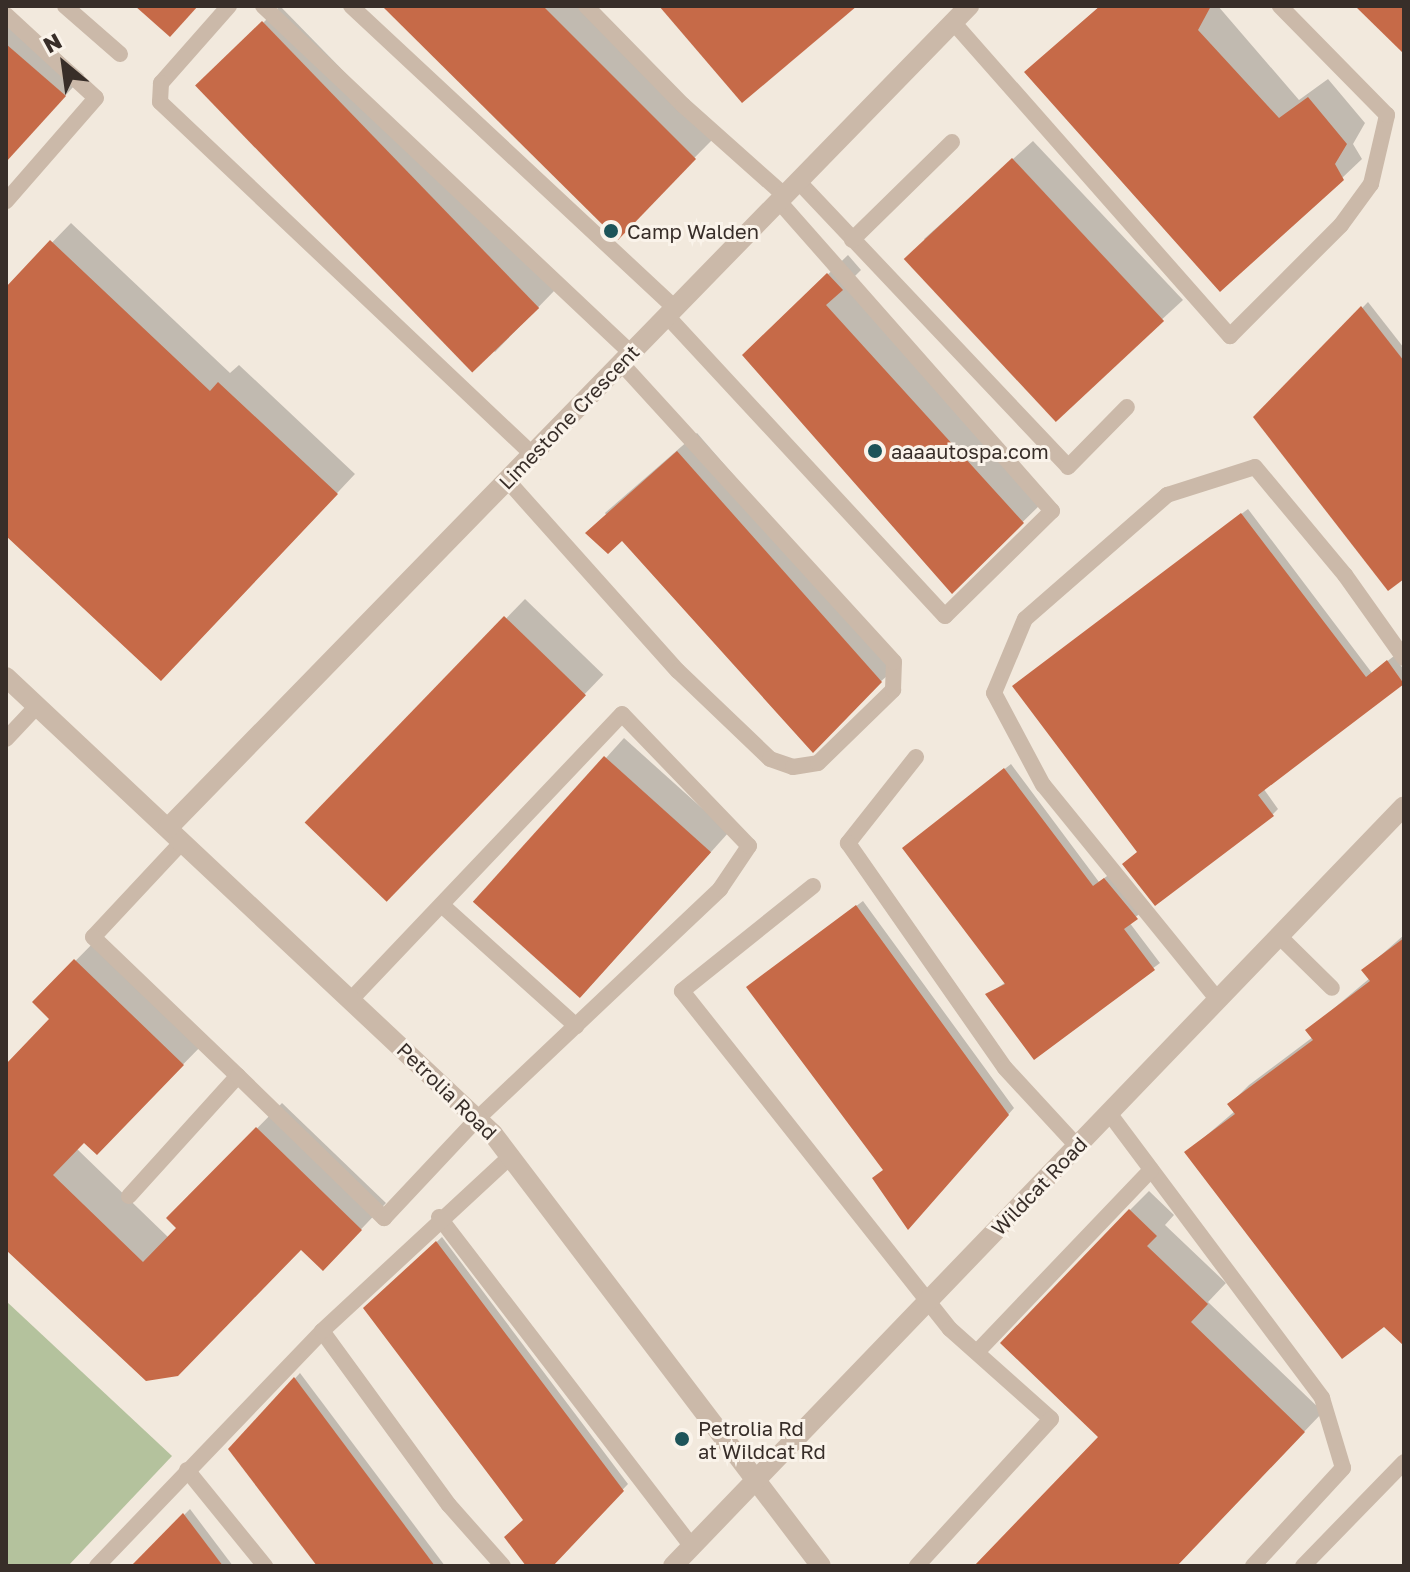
<!DOCTYPE html>
<html>
<head>
<meta charset="utf-8">
<style>
  body { margin:0 }
  #map { position:relative; width:1410px; height:1572px; overflow:hidden; background:#f2e9dd; font-family:"Golos Text",sans-serif }
  div>[style] { position:absolute }
  .green>* { inset:0; background:#b4c29d }
  .shadow>* { inset:0; background:#0003; transform-origin:0 0 }
  .building>* { inset:0; background:#c66a48; transform-origin:0 0 }
  .lane>* { height:16px; margin:-8px; padding:0 8px; transform-origin:8px; border-radius:8px; background:#cbb9a9 }
  .street>* { height:20px; margin:-10px; padding:0 10px; transform-origin:10px; border-radius:10px; background:#cbb9a9 }
  .dots>* { width:22px; height:22px; translate:-50% -50%; box-sizing:border-box; border:4px solid #faf3ea; border-radius:50% }
  span { translate:-50% -50%; white-space:nowrap; text-align:center; line-height:1.15; -webkit-text-stroke:6px #faf3ea; paint-order:stroke }
  .poi-label { font-size:20px; color:#382e29 }
  .left { translate:0 -50%; text-align:left }
  .street-label { font-size:20px; color:#382e29 }
  .frame { position:absolute; inset:0; border:8px solid #382e29; pointer-events:none }
  .north { position:absolute; left:24px; top:24px; width:80px; height:80px; -webkit-text-stroke:6px #faf3ea; paint-order:stroke; rotate:331deg; font-size:22px; font-weight:700; line-height:32px; text-align:center; color:#382e29 }
  .north::after { content:''; display:block; margin:auto; width:28px; height:36px; background:#382e29; clip-path:polygon(50% 0,100% 100%,50% 72%,0 100%) }
</style>
</head>
<body>
<div id="map">
  <div class="green">
    <i style="clip-path:polygon(6px 1301px,172px 1456px,68px 1566px,6px 1566px)"></i>
  </div>
  <div class="shadow">
    <i style="clip-path:polygon(280px 6px,556px 289px,495px 352px,199px 87px)"></i>
    <i style="clip-path:polygon(385px 6px,581px 6px,714px 138px,617px 236px)"></i>
    <i style="clip-path:polygon(1100px 6px,1218px 6px,1299px 100px,1328px 79px,1365px 123px,1353px 144px,1362px 159px,1342px 178px,1027px 72px)"></i>
    <i style="clip-path:polygon(6px 8px,84px 75px,6px 161px)"></i>
    <i style="clip-path:polygon(1033px 141px,1183px 300px,1056px 417px,924px 239px)"></i>
    <i style="clip-path:polygon(71px 223px,230px 373px,239px 365px,355px 474px,180px 660px,6px 534px,6px 290px)"></i>
    <i style="clip-path:polygon(848px 255px,861px 270px,845px 286px,1042px 503px,952px 591px,764px 336px)"></i>
    <i style="clip-path:polygon(1368px 302px,1404px 348px,1404px 576px,1256px 417px)"></i>
    <i style="left:697px;top:433px;width:308px;height:122px;rotate:49deg"></i>
    <i style="clip-path:polygon(1248px 509px,1372px 673px,1394px 656px,1404px 670px,1404px 682px,1263px 788px,1278px 809px,1272px 815px,1139px 851px,1020px 681px)"></i>
    <i style="left:525px;top:599px;width:109px;height:312px;rotate:44deg"></i>
    <i style="left:624px;top:738px;width:141px;height:220px;rotate:42deg"></i>
    <i style="clip-path:polygon(1011px 764px,1099px 882px,1111px 873px,1142px 912px,1129px 922px,1160px 963px,1034px 1057px,988px 994px,1006px 982px,911px 843px)"></i>
    <i style="clip-path:polygon(863px 901px,1014px 1108px,914px 1222px,885px 1170px,754px 982px)"></i>
    <i style="clip-path:polygon(101px 935px,208px 1039px,97px 1152px,85px 1140px,77px 1149px,169px 1238px,179px 1228px,169px 1218px,282px 1103px,386px 1203px,348px 1243px,301px 1248px,203px 1348px,6px 1247px,6px 1067px,52px 1019px,35px 1002px)"></i>
    <i style="clip-path:polygon(1404px 935px,1404px 1344px,1187px 1152px,1235px 1111px,1230px 1104px,1249px 1085px,1313px 1037px,1308px 1030px,1370px 978px,1364px 970px)"></i>
    <i style="clip-path:polygon(1149px 1191px,1174px 1215px,1165px 1225px,1226px 1283px,1208px 1302px,1323px 1412px,1175px 1566px,977px 1566px,1101px 1437px,1130px 1210px)"></i>
    <i style="clip-path:polygon(442px 1237px,628px 1484px,550px 1566px,528px 1566px,525px 1520px,365px 1309px)"></i>
    <i style="clip-path:polygon(300px 1373px,445px 1566px,320px 1566px,230px 1449px)"></i>
    <i style="clip-path:polygon(190px 1509px,233px 1566px,134px 1566px)"></i>
  </div>
  <div class="building">
    <i style="clip-path:polygon(135px 6px,198px 6px,170px 37px)"></i>
    <i style="clip-path:polygon(382px 6px,543px 6px,696px 159px,618px 240px)"></i>
    <i style="clip-path:polygon(659px 6px,857px 6px,742px 103px)"></i>
    <i style="clip-path:polygon(1100px 6px,1211px 6px,1198px 30px,1279px 118px,1308px 97px,1347px 144px,1335px 164px,1344px 180px,1220px 292px,1024px 72px)"></i>
    <i style="clip-path:polygon(1355px 6px,1404px 6px,1404px 54px)"></i>
    <i style="left:262px;top:21px;width:399px;height:93px;rotate:46deg"></i>
    <i style="clip-path:polygon(6px 44px,66px 96px,6px 162px)"></i>
    <i style="left:1012px;top:158px;width:223px;height:148px;rotate:47deg"></i>
    <i style="clip-path:polygon(50px 240px,210px 391px,218px 382px,338px 494px,161px 681px,6px 536px,6px 287px)"></i>
    <i style="clip-path:polygon(827px 273px,843px 290px,826px 305px,1024px 523px,952px 594px,742px 355px)"></i>
    <i style="clip-path:polygon(1361px 306px,1404px 361px,1404px 579px,1388px 591px,1253px 417px)"></i>
    <i style="clip-path:polygon(677px 451px,882px 682px,813px 753px,622px 541px,608px 554px,585px 533px)"></i>
    <i style="clip-path:polygon(1241px 513px,1366px 677px,1387px 660px,1404px 684px,1258px 795px,1274px 816px,1155px 906px,1122px 864px,1137px 852px,1012px 686px)"></i>
    <i style="left:504px;top:616px;width:114px;height:287px;rotate:44deg"></i>
    <i style="left:604px;top:756px;width:144px;height:196px;rotate:42deg"></i>
    <i style="clip-path:polygon(1004px 768px,1093px 886px,1104px 878px,1138px 919px,1124px 929px,1155px 970px,1034px 1060px,985px 994px,1005px 984px,902px 848px)"></i>
    <i style="clip-path:polygon(856px 905px,1009px 1115px,908px 1230px,872px 1178px,883px 1170px,746px 987px)"></i>
    <i style="clip-path:polygon(1404px 938px,1404px 1346px,1384px 1327px,1342px 1359px,1184px 1152px,1235px 1114px,1227px 1104px,1313px 1040px,1305px 1030px,1370px 981px,1361px 970px)"></i>
    <i style="clip-path:polygon(74px 959px,184px 1065px,97px 1155px,84px 1143px,53px 1175px,143px 1262px,176px 1228px,166px 1218px,256px 1127px,362px 1230px,323px 1271px,301px 1250px,178px 1376px,146px 1381px,6px 1250px,6px 1064px,49px 1019px,32px 1002px)"></i>
    <i style="clip-path:polygon(1129px 1209px,1157px 1236px,1147px 1246px,1208px 1304px,1191px 1322px,1305px 1432px,1177px 1566px,974px 1566px,1098px 1437px,1000px 1343px)"></i>
    <i style="clip-path:polygon(436px 1241px,624px 1491px,553px 1566px,526px 1566px,504px 1537px,523px 1520px,363px 1308px)"></i>
    <i style="clip-path:polygon(294px 1377px,435px 1566px,317px 1566px,228px 1449px)"></i>
    <i style="clip-path:polygon(183px 1513px,223px 1566px,131px 1566px)"></i>
  </div>
  <div class="lane">
    <i style="left:65px;top:6px;width:73px;rotate:41.1deg"></i>
    <i style="left:229px;top:6px;width:103px;rotate:131.4deg"></i>
    <i style="left:161px;top:83px;width:19px;rotate:93deg"></i>
    <i style="left:160px;top:102px;width:512px;rotate:43.42deg"></i>
    <i style="left:263px;top:6px;width:506px;rotate:43.32deg"></i>
    <i style="left:351px;top:6px;width:443px;rotate:43deg"></i>
    <i style="left:586px;top:6px;width:139px;rotate:45.6deg"></i>
    <i style="left:683px;top:105px;width:135px;rotate:41.7deg"></i>
    <i style="left:6px;top:15px;width:122px;rotate:42.7deg"></i>
    <i style="left:96px;top:98px;width:137px;rotate:131.1deg"></i>
    <i style="left:953px;top:22px;width:419px;rotate:48.6deg"></i>
    <i style="left:1230px;top:336px;width:157px;rotate:-45deg"></i>
    <i style="left:1341px;top:225px;width:51px;rotate:-53.8deg"></i>
    <i style="left:1371px;top:184px;width:71px;rotate:-76.9deg"></i>
    <i style="left:1387px;top:115px;width:153px;rotate:-134.5deg"></i>
    <i style="left:798px;top:181px;width:393px;rotate:46.6deg"></i>
    <i style="left:1068px;top:467px;width:84px;rotate:-45.5deg"></i>
    <i style="left:852px;top:240px;width:140px;rotate:-44.4deg"></i>
    <i style="left:667px;top:316px;width:409px;rotate:47.2deg"></i>
    <i style="left:945px;top:616px;width:150px;rotate:-44.5deg"></i>
    <i style="left:1052px;top:511px;width:413px;rotate:-131.4deg"></i>
    <i style="left:507px;top:480px;width:256px;rotate:48.2deg"></i>
    <i style="left:678px;top:671px;width:127px;rotate:43.7deg"></i>
    <i style="left:770px;top:759px;width:24px;rotate:19deg"></i>
    <i style="left:793px;top:767px;width:25px;rotate:-9deg"></i>
    <i style="left:818px;top:763px;width:105px;rotate:-44.2deg"></i>
    <i style="left:893px;top:690px;width:28px;rotate:-88deg"></i>
    <i style="left:894px;top:662px;width:405px;rotate:-132.4deg"></i>
    <i style="left:6px;top:739px;width:45px;rotate:-46.8deg"></i>
    <i style="left:916px;top:757px;width:110px;rotate:128.3deg"></i>
    <i style="left:848px;top:843px;width:274px;rotate:55.1deg"></i>
    <i style="left:1005px;top:1068px;width:106px;rotate:47.3deg"></i>
    <i style="left:182px;top:842px;width:130px;rotate:133.1deg"></i>
    <i style="left:93px;top:937px;width:201px;rotate:43.8deg"></i>
    <i style="left:813px;top:886px;width:168px;rotate:141.3deg"></i>
    <i style="left:682px;top:991px;width:431px;rotate:51.6deg"></i>
    <i style="left:950px;top:1329px;width:135px;rotate:41.7deg"></i>
    <i style="left:1051px;top:1419px;width:199px;rotate:132.4deg"></i>
    <i style="left:444px;top:907px;width:178px;rotate:42deg"></i>
    <i style="left:1279px;top:936px;width:74px;rotate:44.5deg"></i>
    <i style="left:1218px;top:1000px;width:277px;rotate:-129.1deg"></i>
    <i style="left:1043px;top:785px;width:104px;rotate:-118deg"></i>
    <i style="left:994px;top:693px;width:80px;rotate:-67.3deg"></i>
    <i style="left:1025px;top:619px;width:189px;rotate:-41.1deg"></i>
    <i style="left:1167px;top:495px;width:92px;rotate:-17.7deg"></i>
    <i style="left:1255px;top:467px;width:141px;rotate:50.2deg"></i>
    <i style="left:1345px;top:575px;width:102px;rotate:54.6deg"></i>
    <i style="left:1109px;top:1113px;width:356px;rotate:53.2deg"></i>
    <i style="left:1322px;top:1398px;width:73px;rotate:73.3deg"></i>
    <i style="left:1343px;top:1468px;width:133px;rotate:132.6deg"></i>
    <i style="left:129px;top:1196px;width:162px;rotate:-47.8deg"></i>
    <i style="left:238px;top:1076px;width:204px;rotate:44.2deg"></i>
    <i style="left:384px;top:1218px;width:136px;rotate:-46.8deg"></i>
    <i style="left:477px;top:1119px;width:335px;rotate:-43.4deg"></i>
    <i style="left:720px;top:889px;width:52px;rotate:-56deg"></i>
    <i style="left:749px;top:846px;width:183px;rotate:-133.9deg"></i>
    <i style="left:622px;top:714px;width:393px;rotate:133.5deg"></i>
    <i style="left:439px;top:1217px;width:416px;rotate:52.5deg"></i>
    <i style="left:322px;top:1331px;width:215px;rotate:53.9deg"></i>
    <i style="left:449px;top:1505px;width:81px;rotate:48.5deg"></i>
    <i style="left:977px;top:1352px;width:252px;rotate:-46.3deg"></i>
    <i style="left:187px;top:1470px;width:124px;rotate:50.9deg"></i>
    <i style="left:97px;top:1566px;width:325px;rotate:-46.2deg"></i>
    <i style="left:322px;top:1331px;width:258px;rotate:-42.8deg"></i>
    <i style="left:1303px;top:1566px;width:145px;rotate:-45.8deg"></i>
  </div>
  <div class="street">
    <i style="left:6px;top:677px;width:668px;rotate:43.18deg"></i>
    <i style="left:493px;top:1134px;width:542px;rotate:52.79deg"></i>
    <i style="left:168px;top:828px;width:1148px;rotate:-45.74deg"></i>
    <i style="left:673px;top:1566px;width:1054px;rotate:-46.11deg"></i>
  </div>
  <div class="dots">
    <i style="left:611px;top:231px;background:#1e5459"></i>
    <i style="left:875px;top:451px;background:#1e5459"></i>
    <i style="left:682px;top:1439px;background:#1e5459"></i>
  </div>
  <div class="poi-label">
    <span class="left" style="left:627px;top:231px">Camp Walden</span>
    <span class="left" style="left:891px;top:451px">aaaautospa.com</span>
    <span class="left" style="left:698px;top:1440px">Petrolia Rd<br>at Wildcat Rd</span>
  </div>
  <div class="street-label">
    <span style="left:569px;top:417px;rotate:-46deg">Limestone Crescent</span>
    <span style="left:447px;top:1091px;rotate:44deg">Petrolia Road</span>
    <span style="left:1039px;top:1186px;rotate:-46deg">Wildcat Road</span>
  </div>
  <div class="frame"></div>
  <div class="north">N</div>
</div>
</body>
</html>
